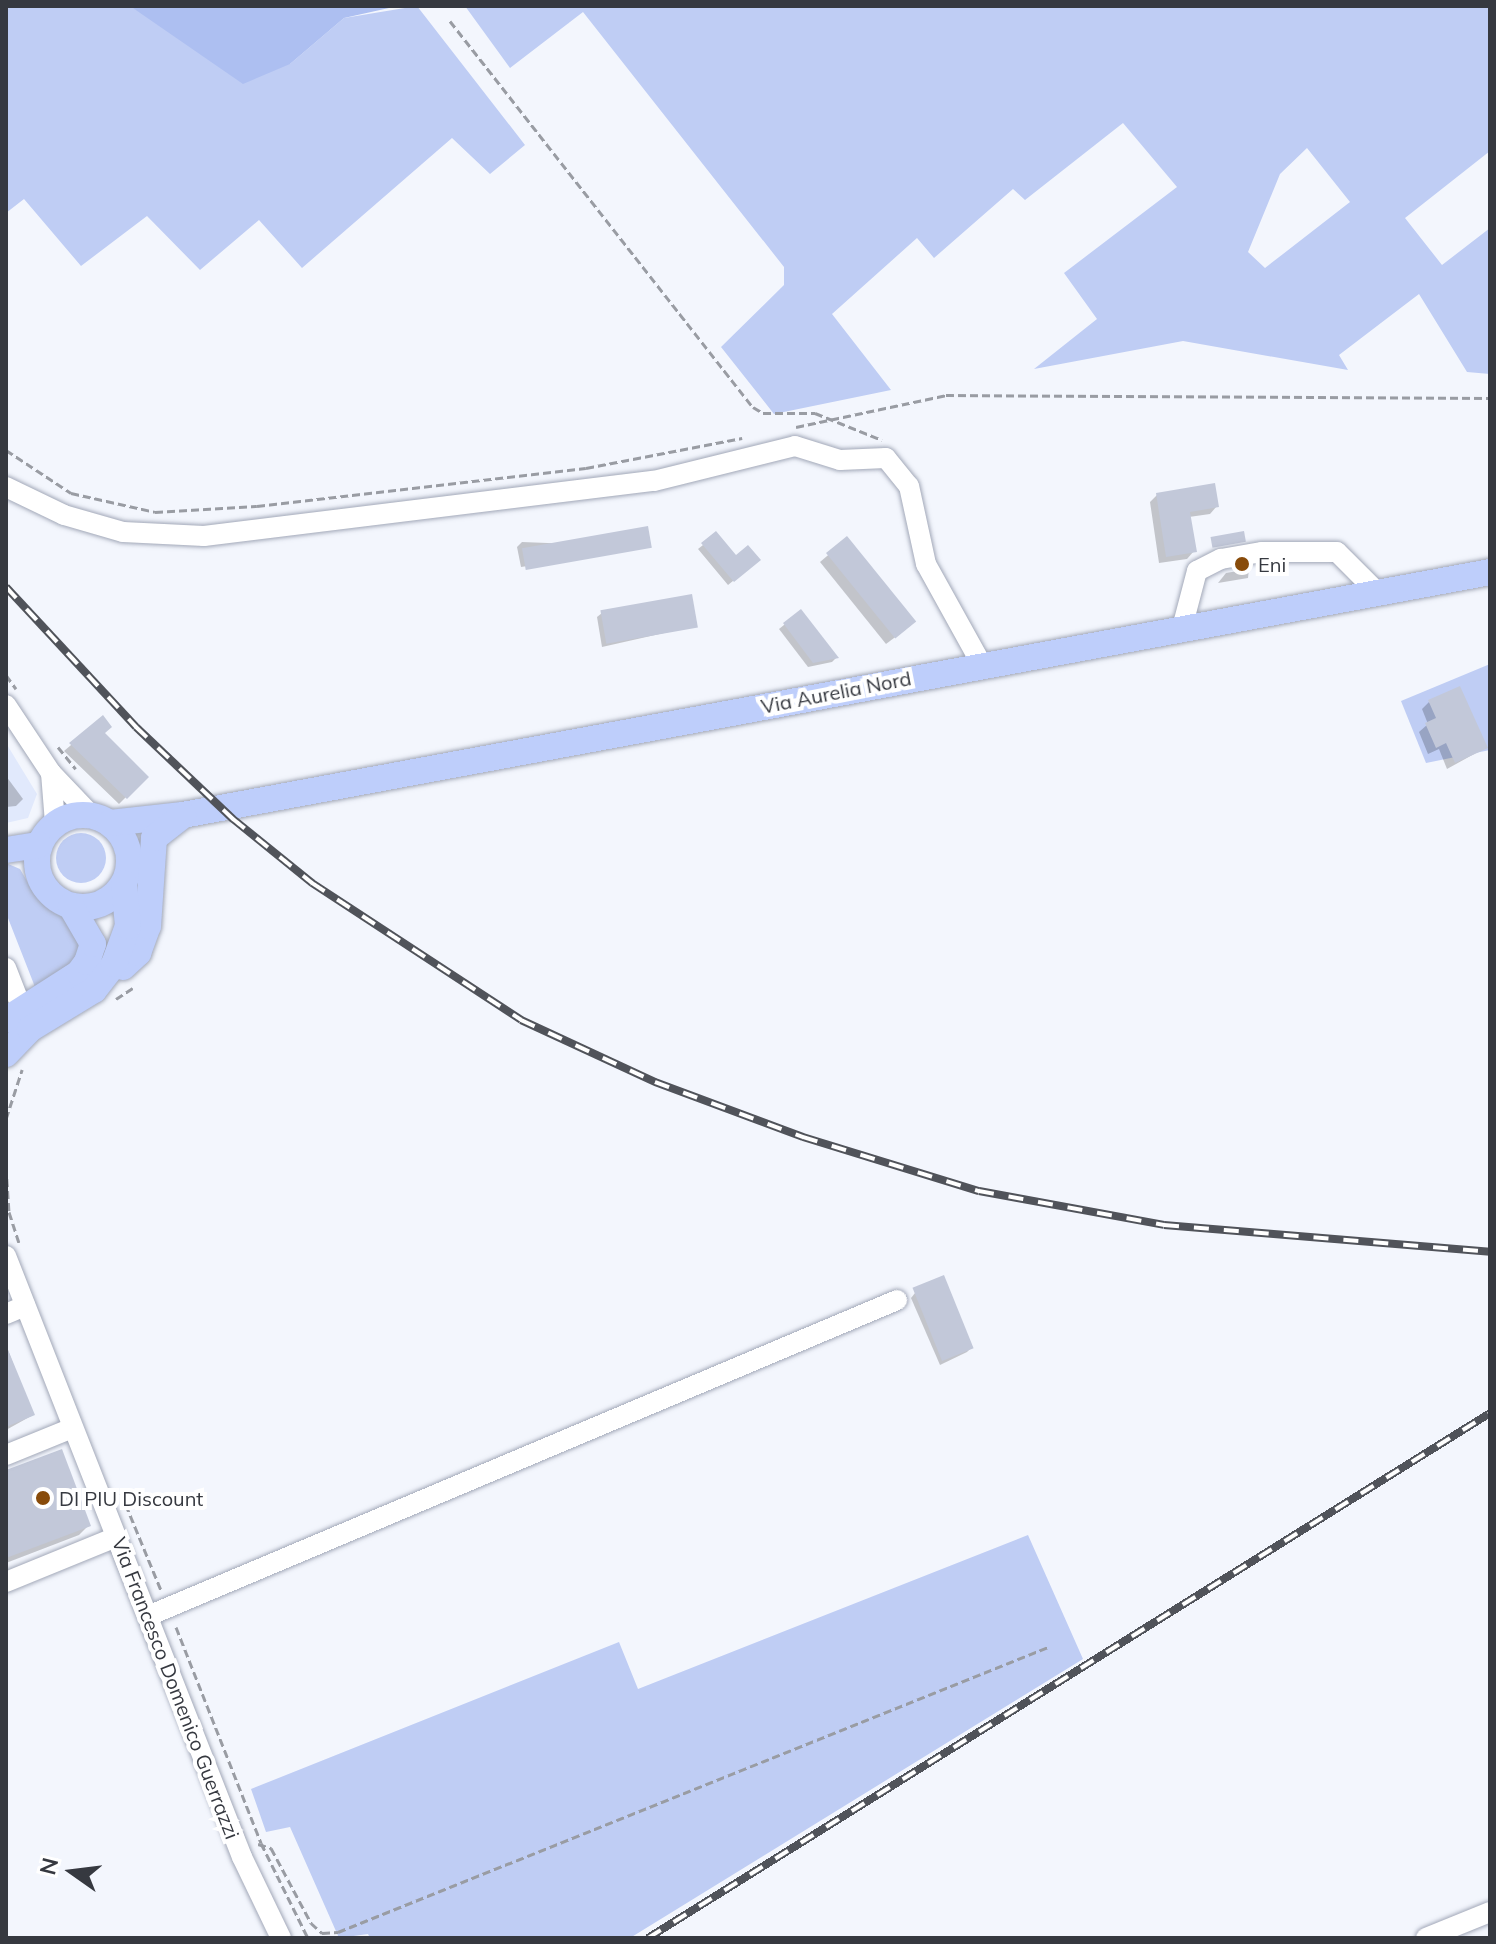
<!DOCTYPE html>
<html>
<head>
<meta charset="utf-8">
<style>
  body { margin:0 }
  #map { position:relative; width:1496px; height:1944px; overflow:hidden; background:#f3f6fd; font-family:Mulish,sans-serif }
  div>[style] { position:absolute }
  .built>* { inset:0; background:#e1e9fc }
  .green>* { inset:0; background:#bfcdf4 }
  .round { border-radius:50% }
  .forest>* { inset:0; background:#adbff1 }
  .shadow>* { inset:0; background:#0003 }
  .building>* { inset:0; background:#c2c8d9; transform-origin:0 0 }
  .path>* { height:3px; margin-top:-1.5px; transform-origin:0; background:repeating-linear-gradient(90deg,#999ca3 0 8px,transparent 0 12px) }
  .roads { filter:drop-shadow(0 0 2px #a2a8b8) drop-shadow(0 0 2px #a2a8b8) }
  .minor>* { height:20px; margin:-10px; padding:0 10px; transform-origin:10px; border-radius:10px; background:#fff }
  .major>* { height:26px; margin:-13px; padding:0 13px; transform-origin:13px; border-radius:13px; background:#becefb }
  .major>.ring { margin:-13px; padding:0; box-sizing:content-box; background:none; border:26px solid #becefb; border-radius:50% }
  .rail>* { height:8px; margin-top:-4px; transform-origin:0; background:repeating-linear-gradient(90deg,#fff 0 15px,#50535a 0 30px); box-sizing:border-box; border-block:2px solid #50535a }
  .dots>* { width:22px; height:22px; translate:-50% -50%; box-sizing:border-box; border:4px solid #fff; border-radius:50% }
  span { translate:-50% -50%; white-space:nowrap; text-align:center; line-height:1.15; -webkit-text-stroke:8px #fff; paint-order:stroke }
  .poi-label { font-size:20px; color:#363940 }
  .left { translate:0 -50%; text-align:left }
  .street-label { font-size:20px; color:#363940 }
  .frame { position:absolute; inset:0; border:8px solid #363940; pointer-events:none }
  .north { position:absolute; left:32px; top:1832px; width:80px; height:80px; -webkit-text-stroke:6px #fff; paint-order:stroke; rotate:284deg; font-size:22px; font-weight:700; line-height:32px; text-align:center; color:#363940 }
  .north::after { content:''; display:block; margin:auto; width:28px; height:36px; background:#363940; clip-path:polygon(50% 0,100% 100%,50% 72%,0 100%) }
</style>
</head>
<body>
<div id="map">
  <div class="built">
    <i style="clip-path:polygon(6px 743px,37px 794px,28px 818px,6px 823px)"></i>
  </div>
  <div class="green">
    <i style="clip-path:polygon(6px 6px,130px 6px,164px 26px,290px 64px,344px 18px,417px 6px,525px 145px,490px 174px,452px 138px,302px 268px,259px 220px,200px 270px,147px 216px,81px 266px,24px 199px,6px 213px)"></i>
    <i style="clip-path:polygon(evenodd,465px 6px,1490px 6px,1490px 151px,1405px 218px,1442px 265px,1490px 228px,1490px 374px,1467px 372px,1419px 294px,1339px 355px,1348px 370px,1183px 341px,1034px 369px,1097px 319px,1064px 273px,1177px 187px,1123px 123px,1025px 200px,1013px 189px,934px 258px,917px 238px,832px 314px,891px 390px,774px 414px,721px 347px,784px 285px,784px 267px,583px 12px,510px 68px,465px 6px,1307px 148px,1350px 202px,1265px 268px,1248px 252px,1280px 174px,1307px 148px)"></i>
    <i style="clip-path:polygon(1490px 664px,1490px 750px,1426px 763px,1401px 701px)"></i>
    <i class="round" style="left:56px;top:833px;width:50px;height:50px"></i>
    <i style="clip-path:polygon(6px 863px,20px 869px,35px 895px,78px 930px,81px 961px,35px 987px,6px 913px)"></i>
    <i style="clip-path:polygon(1028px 1535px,1083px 1659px,630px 1938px,370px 1938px,368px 1934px,339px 1938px,290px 1827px,266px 1832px,251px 1789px,619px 1642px,638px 1689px)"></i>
  </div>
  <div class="forest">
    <i style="clip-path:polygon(130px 6px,398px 6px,344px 18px,290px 64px,243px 84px)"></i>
  </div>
  <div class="shadow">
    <i style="clip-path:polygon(1157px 495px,1217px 506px,1210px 514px,1189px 517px,1194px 551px,1187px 559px,1159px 563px,1150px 502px)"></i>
    <i style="clip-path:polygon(847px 539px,906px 629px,886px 644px,820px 562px)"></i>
    <i style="clip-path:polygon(522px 542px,650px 547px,521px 567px,517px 547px)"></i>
    <i style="clip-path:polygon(703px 545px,736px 558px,754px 564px,728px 585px,698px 549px)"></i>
    <i style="clip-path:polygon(1249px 569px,1248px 578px,1218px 583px,1226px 573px)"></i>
    <i style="clip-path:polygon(800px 612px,836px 658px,832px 662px,808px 667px,779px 629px)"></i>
    <i style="clip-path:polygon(602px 613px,695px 626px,602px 647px,597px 617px)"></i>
    <i style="clip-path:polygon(1429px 702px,1485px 748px,1447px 769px,1439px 749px,1428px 754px,1419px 732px,1428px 724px,1422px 709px)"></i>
    <i style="clip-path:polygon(103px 718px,102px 734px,146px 777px,119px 804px,64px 751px)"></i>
    <i style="clip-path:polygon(6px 776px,23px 799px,16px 806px,6px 807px)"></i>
    <i style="clip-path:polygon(915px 1293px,972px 1347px,967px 1352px,940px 1365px,911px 1298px)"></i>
    <i style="clip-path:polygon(6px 1345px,33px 1415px,6px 1430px)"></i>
    <i style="clip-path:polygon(6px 1472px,89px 1525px,79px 1535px,6px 1563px)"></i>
  </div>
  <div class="building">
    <i style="clip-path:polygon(1215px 483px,1219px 507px,1190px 512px,1197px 552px,1166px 557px,1156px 493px)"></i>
    <i style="left:648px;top:526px;width:22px;height:128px;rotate:80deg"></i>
    <i style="clip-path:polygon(716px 531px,736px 555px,748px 545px,761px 560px,734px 582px,701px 543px)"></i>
    <i style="left:1244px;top:531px;width:11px;height:34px;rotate:80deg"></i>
    <i style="left:847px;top:536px;width:110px;height:27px;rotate:51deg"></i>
    <i style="left:692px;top:594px;width:34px;height:93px;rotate:80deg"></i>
    <i style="clip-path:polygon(801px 609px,839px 658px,813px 663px,783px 623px)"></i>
    <i style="clip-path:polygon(1460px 686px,1488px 748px,1455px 763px,1446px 743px,1436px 748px,1425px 723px,1436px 718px,1428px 700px)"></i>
    <i style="clip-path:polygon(103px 715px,112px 727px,105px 733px,149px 777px,127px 799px,69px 743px)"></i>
    <i style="left:944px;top:1275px;width:79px;height:34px;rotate:68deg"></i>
    <i style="clip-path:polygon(6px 1345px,35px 1415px,6px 1427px)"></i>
    <i style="clip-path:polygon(62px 1449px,91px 1526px,6px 1558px,6px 1470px)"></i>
  </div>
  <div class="path">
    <i style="left:450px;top:21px;width:491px;rotate:51.9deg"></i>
    <i style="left:753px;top:407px;width:12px;rotate:31deg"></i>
    <i style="left:763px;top:413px;width:52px"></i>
    <i style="left:815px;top:413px;width:72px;rotate:21.9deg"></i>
    <i style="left:796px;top:427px;width:153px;rotate:-12deg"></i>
    <i style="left:946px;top:395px;width:544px;rotate:0.32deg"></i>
    <i style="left:6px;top:450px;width:78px;rotate:33.5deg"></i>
    <i style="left:71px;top:493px;width:86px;rotate:12.7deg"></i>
    <i style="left:155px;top:512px;width:102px;rotate:-3.4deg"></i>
    <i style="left:257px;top:506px;width:331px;rotate:-6.6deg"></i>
    <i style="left:586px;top:468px;width:159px;rotate:-10.9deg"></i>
    <i style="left:6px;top:675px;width:17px;rotate:54deg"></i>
    <i style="left:58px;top:747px;width:28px;rotate:51deg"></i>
    <i style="left:116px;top:999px;width:20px;rotate:-33deg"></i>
    <i style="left:6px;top:1119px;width:52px;rotate:-71.9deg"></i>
    <i style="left:6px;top:1167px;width:45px;rotate:86.2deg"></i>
    <i style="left:9px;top:1212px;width:32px;rotate:72deg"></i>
    <i style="left:121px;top:1493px;width:105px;rotate:67.6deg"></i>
    <i style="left:176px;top:1627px;width:232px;rotate:68.5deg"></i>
    <i style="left:261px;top:1843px;width:106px;rotate:63.7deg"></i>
    <i style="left:258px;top:1844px;width:14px;rotate:17deg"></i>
    <i style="left:271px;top:1848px;width:85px;rotate:61.9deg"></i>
    <i style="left:311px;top:1923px;width:15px;rotate:42deg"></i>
    <i style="left:322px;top:1933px;width:16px;rotate:-4deg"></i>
    <i style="left:338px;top:1932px;width:765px;rotate:-21.87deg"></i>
  </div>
  <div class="roads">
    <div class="minor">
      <i style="left:6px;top:487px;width:64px;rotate:25.8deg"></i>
      <i style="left:64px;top:515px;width:61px;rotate:16.1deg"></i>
      <i style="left:123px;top:532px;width:81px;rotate:2.8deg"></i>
      <i style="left:204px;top:536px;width:453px;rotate:-7deg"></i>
      <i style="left:654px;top:481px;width:145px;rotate:-13.9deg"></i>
      <i style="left:795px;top:446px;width:47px;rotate:17.3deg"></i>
      <i style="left:840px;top:460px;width:46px;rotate:-2.5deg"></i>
      <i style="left:886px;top:458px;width:36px;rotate:51deg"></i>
      <i style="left:909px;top:486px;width:80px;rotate:77.7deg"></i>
      <i style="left:926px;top:564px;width:115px;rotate:61deg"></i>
      <i style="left:1182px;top:628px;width:59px;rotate:-75.3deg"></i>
      <i style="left:1197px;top:571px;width:27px;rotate:-27deg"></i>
      <i style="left:1221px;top:559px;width:42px;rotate:-9.7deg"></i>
      <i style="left:1262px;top:552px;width:75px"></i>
      <i style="left:1337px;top:552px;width:55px;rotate:45deg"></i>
      <i style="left:6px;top:705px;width:82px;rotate:56.5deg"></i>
      <i style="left:51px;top:773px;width:58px;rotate:46.4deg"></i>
      <i style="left:51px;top:773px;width:50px;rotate:85.4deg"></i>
      <i style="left:6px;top:968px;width:44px;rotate:68.7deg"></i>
      <i style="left:6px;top:1256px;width:646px;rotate:68.56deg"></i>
      <i style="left:242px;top:1857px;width:90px;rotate:64.3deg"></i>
      <i style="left:6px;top:1314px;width:21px;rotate:-23deg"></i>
      <i style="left:6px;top:1455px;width:71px;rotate:-22.2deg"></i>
      <i style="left:6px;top:1582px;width:119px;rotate:-22.2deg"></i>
      <i style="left:148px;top:1616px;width:813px;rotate:-22.87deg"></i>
      <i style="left:1426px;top:1938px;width:69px;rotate:-22.1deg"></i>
    </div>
    <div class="major">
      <i class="ring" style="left:37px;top:815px;width:66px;height:66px"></i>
      <i style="left:110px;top:823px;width:73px;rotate:-6.3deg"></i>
      <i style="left:183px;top:815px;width:1329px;rotate:-10.53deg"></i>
      <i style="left:6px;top:850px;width:33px;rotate:-9deg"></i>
      <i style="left:123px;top:967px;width:21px;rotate:-43deg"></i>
      <i style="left:138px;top:953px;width:29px;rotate:-70deg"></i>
      <i style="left:148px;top:926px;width:88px;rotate:-86.1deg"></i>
      <i style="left:154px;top:838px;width:37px;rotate:-38deg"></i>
      <i style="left:6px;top:1020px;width:87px;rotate:-32.8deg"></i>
      <i style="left:79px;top:973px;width:14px;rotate:-54deg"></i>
      <i style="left:87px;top:962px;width:19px;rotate:-72deg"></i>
      <i style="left:93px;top:944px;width:44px;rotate:-120.1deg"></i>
      <i style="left:6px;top:1054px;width:35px;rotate:-46deg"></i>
      <i style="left:30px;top:1029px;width:75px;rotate:-31.4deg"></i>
      <i style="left:94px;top:990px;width:33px;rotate:-52deg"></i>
      <i style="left:114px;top:964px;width:40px;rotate:-69.8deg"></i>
      <i style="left:128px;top:926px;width:43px;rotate:-95.3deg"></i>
    </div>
  </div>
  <div class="rail">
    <i style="left:6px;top:587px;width:191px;rotate:47.1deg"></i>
    <i style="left:136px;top:727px;width:134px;rotate:43.5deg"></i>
    <i style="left:233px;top:819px;width:102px;rotate:39deg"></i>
    <i style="left:312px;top:883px;width:250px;rotate:33.2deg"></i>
    <i style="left:521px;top:1020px;width:148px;rotate:24.8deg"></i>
    <i style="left:655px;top:1082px;width:158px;rotate:20.4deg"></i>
    <i style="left:803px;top:1137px;width:184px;rotate:17.1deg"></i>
    <i style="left:979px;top:1191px;width:188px;rotate:10.4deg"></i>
    <i style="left:1164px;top:1225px;width:327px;rotate:4.7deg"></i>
    <i style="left:648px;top:1938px;width:992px;rotate:-31.94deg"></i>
  </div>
  <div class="dots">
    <i style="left:1242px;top:564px;background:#884b0a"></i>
    <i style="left:43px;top:1498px;background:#884b0a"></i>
  </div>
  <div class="poi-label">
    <span class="left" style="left:1258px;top:564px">Eni</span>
    <span class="left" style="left:59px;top:1498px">DI PIU Discount</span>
  </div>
  <div class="street-label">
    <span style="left:836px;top:692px;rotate:-11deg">Via Aurelia Nord</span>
    <span style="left:176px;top:1688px;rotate:69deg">Via Francesco Domenico Guerrazzi</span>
  </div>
  <div class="frame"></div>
  <div class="north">N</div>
</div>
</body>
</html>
